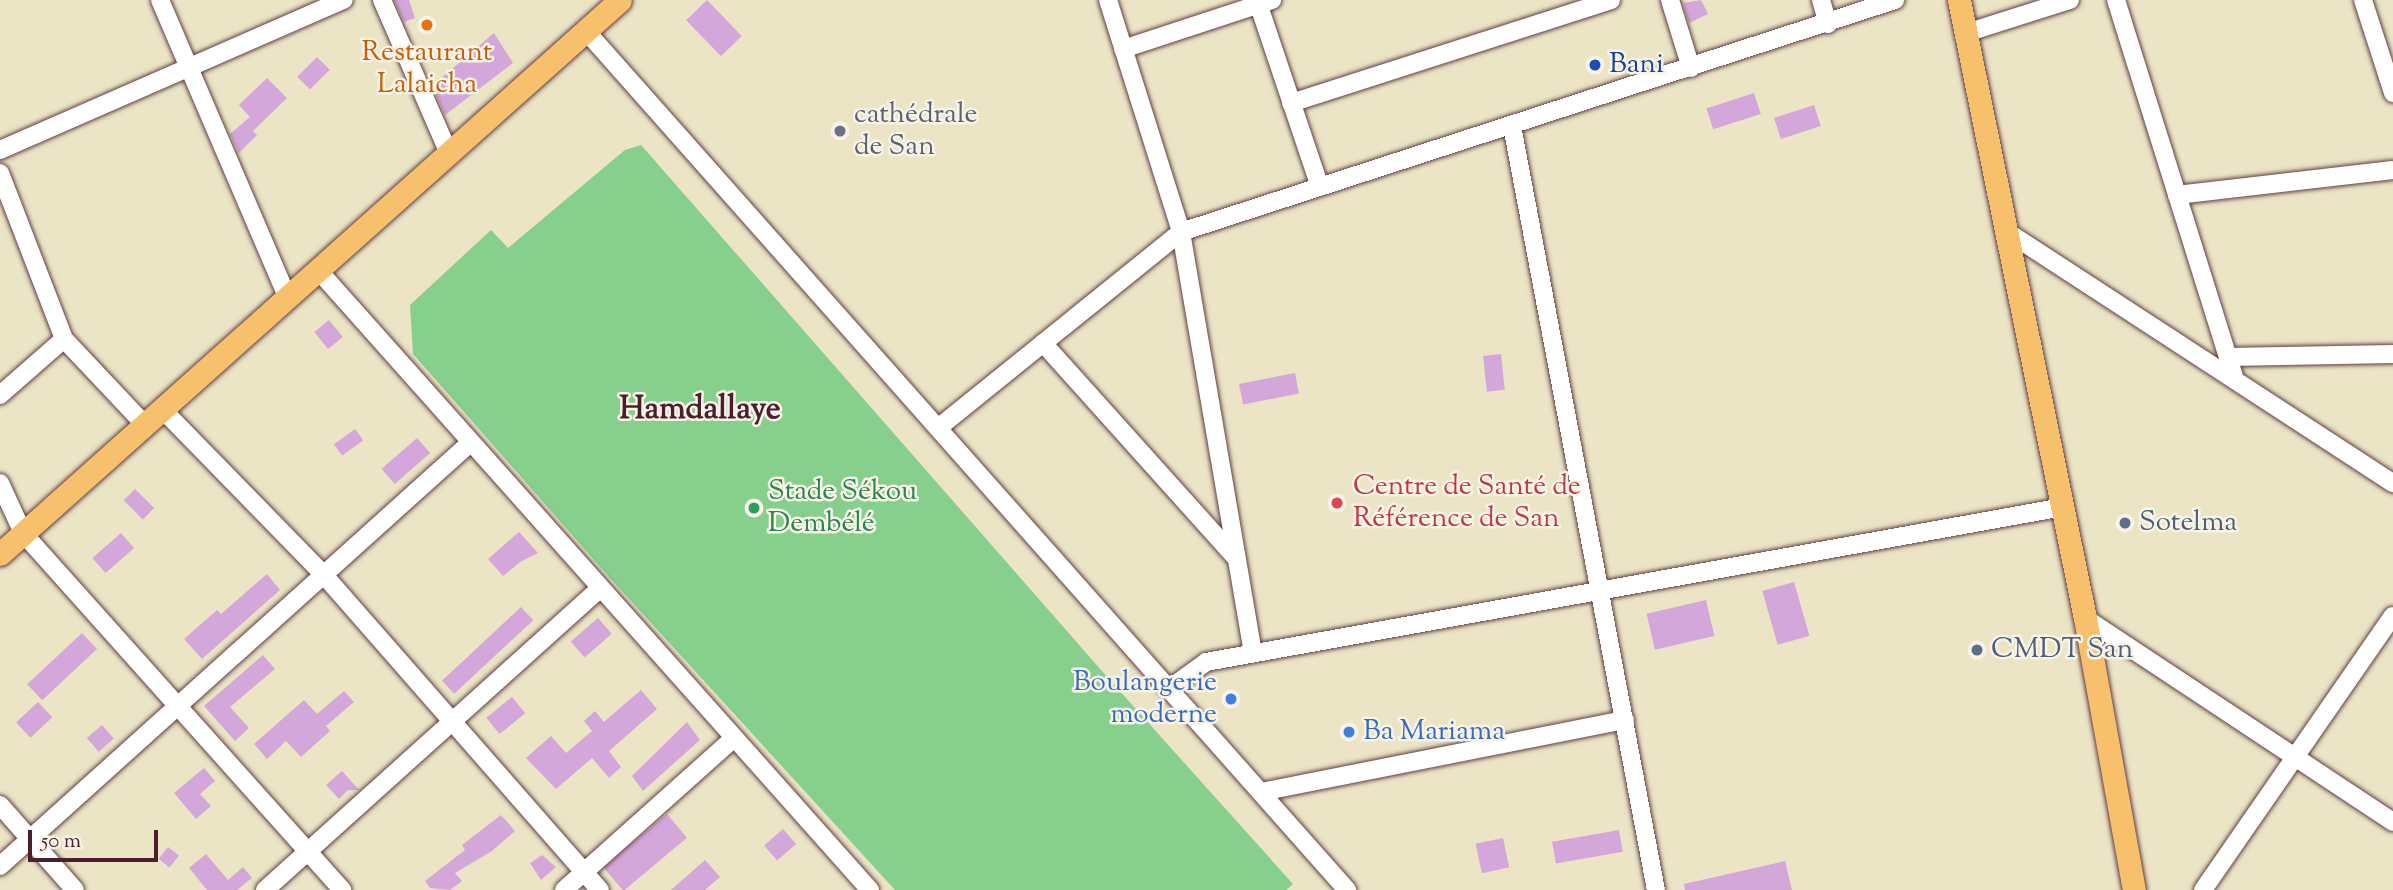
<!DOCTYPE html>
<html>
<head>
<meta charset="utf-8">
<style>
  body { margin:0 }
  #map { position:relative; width:2393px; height:890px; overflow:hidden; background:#ebe4c5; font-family:"Sorts Mill Goudy",serif }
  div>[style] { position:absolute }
  .green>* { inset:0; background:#86cf8c }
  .building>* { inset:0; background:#d4a7db; transform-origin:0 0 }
  .roads { filter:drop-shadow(0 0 2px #623d42) drop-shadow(0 0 2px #623d42) }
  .minor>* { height:18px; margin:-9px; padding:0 9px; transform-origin:9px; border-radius:9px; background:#fff }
  .major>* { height:23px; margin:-11.5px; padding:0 11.5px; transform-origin:11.5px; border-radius:11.5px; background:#f7c06c }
  .dots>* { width:19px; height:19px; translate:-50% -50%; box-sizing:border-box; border:4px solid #f7f3e8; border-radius:50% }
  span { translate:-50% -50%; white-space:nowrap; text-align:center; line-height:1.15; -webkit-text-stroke:5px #f7f3e8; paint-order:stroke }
  .food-label { font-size:28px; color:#c56008 }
  .transit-label { font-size:28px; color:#164399 }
  .left { translate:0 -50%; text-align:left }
  .worship-label { font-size:28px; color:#5b616d }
  .health-label { font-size:28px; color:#be3a42 }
  .leisure-label { font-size:28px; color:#27864d }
  .service-label { font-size:28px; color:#4e5e75 }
  .shop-label { font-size:28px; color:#366cbe }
  .right { translate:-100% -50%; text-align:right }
  .quarter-label { font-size:32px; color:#4a1f2b; font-weight:700 }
  .scale { position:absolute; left:28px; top:830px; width:130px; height:32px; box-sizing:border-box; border:4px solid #4a1f2b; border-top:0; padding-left:9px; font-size:21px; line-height:24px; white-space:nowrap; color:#4a1f2b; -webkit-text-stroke:5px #f7f3e8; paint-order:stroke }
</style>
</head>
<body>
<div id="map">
  <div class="green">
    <i style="clip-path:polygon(641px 145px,1109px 679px,1293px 884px,1286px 890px,895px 890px,610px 578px,413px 354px,410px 305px,491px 230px,508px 248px,625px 150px)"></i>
  </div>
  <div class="building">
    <i style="clip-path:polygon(394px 0,409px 0,415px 18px,404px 22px)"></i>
    <i style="left:707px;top:0;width:50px;height:29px;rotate:46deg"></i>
    <i style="clip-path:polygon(1701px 0,1708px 14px,1689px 23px,1683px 3px)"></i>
    <i style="clip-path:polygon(494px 33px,513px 63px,445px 115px,432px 86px)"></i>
    <i style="left:317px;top:57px;width:18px;height:28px;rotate:45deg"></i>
    <i style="clip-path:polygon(267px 78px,287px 98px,253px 131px,257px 135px,239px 153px,230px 134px,250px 117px,239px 105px)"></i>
    <i style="left:1754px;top:93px;width:22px;height:50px;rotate:72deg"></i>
    <i style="left:1814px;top:105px;width:22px;height:42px;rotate:72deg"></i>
    <i style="left:329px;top:320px;width:22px;height:19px;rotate:51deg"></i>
    <i style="left:1501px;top:354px;width:36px;height:18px;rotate:84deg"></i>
    <i style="left:1295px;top:373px;width:21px;height:57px;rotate:79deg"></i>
    <i style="left:355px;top:429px;width:14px;height:26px;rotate:54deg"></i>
    <i style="left:417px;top:438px;width:20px;height:47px;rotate:49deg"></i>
    <i style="left:135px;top:489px;width:27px;height:16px;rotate:45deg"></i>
    <i style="clip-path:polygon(519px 532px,538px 553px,520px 562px,503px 576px,488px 559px)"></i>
    <i style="left:121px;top:533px;width:20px;height:38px;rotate:49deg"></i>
    <i style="clip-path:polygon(267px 574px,280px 590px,202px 659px,184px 639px,217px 610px,221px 614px)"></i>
    <i style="left:1794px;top:582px;width:56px;height:33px;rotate:74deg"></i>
    <i style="left:1706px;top:600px;width:37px;height:61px;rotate:77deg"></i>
    <i style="left:521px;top:607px;width:18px;height:108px;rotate:47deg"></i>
    <i style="left:598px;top:618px;width:21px;height:36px;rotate:49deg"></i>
    <i style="left:82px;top:633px;width:22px;height:75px;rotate:47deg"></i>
    <i style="clip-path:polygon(263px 655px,275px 669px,230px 707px,249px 728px,235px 741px,204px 706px)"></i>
    <i style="clip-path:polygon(641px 690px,657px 709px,609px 751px,621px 767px,609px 778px,592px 758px,556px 789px,526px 758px,551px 736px,566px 753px,592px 731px,584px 721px,595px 711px,604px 722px)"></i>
    <i style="clip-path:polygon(344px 691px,354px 702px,326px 726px,330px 731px,301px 757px,286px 741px,267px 759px,254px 744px,304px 700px,317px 714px)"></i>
    <i style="left:512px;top:697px;width:21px;height:33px;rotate:51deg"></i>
    <i style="left:38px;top:702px;width:21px;height:30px;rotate:47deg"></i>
    <i style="clip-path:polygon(687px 722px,700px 740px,643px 791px,632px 776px)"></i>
    <i style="left:102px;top:725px;width:18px;height:20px;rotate:49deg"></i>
    <i style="clip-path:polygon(204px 768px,215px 781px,200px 794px,211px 806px,196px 819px,174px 793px)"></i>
    <i style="clip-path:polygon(342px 771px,359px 790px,348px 790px,339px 799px,326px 785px)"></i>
    <i style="left:667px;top:814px;width:31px;height:83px;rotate:50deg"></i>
    <i style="clip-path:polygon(501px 815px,515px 831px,492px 851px,455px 873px,462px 881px,450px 890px,430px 888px,425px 881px,465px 850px,462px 845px)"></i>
    <i style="left:783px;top:829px;width:20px;height:25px;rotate:49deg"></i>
    <i style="left:1619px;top:830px;width:22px;height:68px;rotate:80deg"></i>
    <i style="left:1503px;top:838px;width:30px;height:28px;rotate:78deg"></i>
    <i style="left:168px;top:847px;width:14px;height:15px;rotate:39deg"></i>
    <i style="clip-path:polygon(206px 854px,228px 880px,243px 867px,252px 878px,237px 890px,207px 890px,189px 868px)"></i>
    <i style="clip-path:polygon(542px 855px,556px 867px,541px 880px,530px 863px)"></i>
    <i style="clip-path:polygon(705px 860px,720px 877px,705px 890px,671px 890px)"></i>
    <i style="clip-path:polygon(1785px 861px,1792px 890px,1685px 890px,1684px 884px)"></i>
  </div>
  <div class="roads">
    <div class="minor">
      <i style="left:160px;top:0;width:323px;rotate:66.8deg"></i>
      <i style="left:382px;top:0;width:167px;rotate:66.4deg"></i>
      <i style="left:1108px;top:0;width:243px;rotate:72.5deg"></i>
      <i style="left:1181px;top:232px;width:427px;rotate:80.3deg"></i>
      <i style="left:1257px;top:0;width:197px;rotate:71.4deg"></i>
      <i style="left:1670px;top:0;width:71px;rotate:72.8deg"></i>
      <i style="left:1821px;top:0;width:25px;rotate:74deg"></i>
      <i style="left:2116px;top:0;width:398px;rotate:72.6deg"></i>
      <i style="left:2363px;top:0;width:98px;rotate:72.1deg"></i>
      <i style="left:586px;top:31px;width:1148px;rotate:48.46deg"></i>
      <i style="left:1966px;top:33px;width:109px;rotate:-17.6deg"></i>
      <i style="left:1123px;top:49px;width:157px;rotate:-18.2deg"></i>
      <i style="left:1291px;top:103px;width:336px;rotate:-17.8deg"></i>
      <i style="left:1512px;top:126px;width:777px;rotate:79.33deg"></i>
      <i style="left:0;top:150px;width:375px;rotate:-23.6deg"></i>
      <i style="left:0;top:173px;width:178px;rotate:68.9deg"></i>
      <i style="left:64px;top:339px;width:118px;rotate:46.7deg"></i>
      <i style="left:2177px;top:195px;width:217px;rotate:-6.6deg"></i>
      <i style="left:2006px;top:231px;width:462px;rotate:33.1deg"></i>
      <i style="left:318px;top:270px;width:830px;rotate:48.32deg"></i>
      <i style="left:1043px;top:343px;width:290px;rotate:48.1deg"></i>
      <i style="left:2228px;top:357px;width:165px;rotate:-1deg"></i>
      <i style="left:0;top:395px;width:85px;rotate:-41.2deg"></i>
      <i style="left:162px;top:409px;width:232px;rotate:45.7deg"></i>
      <i style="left:324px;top:575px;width:419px;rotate:48.8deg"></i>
      <i style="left:938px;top:428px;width:312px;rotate:-38.9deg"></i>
      <i style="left:1181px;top:232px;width:751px;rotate:-18deg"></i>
      <i style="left:0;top:483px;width:55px;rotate:65.3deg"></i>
      <i style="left:23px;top:533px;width:479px;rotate:48.2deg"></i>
      <i style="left:2085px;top:618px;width:369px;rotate:33.5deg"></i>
      <i style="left:1169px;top:689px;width:46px;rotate:-36.1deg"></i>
      <i style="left:1206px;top:662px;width:871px;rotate:-10.25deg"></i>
      <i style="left:1261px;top:792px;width:371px;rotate:-11.2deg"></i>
      <i style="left:0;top:805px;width:113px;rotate:48.6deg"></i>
      <i style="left:0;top:866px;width:632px;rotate:-41.99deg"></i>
      <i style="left:265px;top:890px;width:451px;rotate:-42deg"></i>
      <i style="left:564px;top:890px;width:228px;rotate:-41.8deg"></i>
      <i style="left:2203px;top:890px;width:333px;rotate:-55.3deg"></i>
    </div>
    <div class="major">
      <i style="left:1959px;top:0;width:631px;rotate:78.48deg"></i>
      <i style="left:2085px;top:618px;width:276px;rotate:79.8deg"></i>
      <i style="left:0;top:554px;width:831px;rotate:-41.78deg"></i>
    </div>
  </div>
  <div class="dots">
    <i style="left:427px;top:25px;background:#e8710a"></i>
    <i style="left:1595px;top:65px;background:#1a4fb4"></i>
    <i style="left:840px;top:131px;background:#6b7280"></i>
    <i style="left:1337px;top:503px;background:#e0444e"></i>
    <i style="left:754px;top:508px;background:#2e9e5b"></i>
    <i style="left:2125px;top:523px;background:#5c6f8a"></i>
    <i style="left:1977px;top:650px;background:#5c6f8a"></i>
    <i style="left:1231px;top:699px;background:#3f7fe0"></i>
    <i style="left:1349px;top:732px;background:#3f7fe0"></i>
  </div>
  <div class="food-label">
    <span style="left:427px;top:69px">Restaurant<br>Lalaicha</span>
  </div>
  <div class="transit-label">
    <span class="left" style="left:1609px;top:65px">Bani</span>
  </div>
  <div class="worship-label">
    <span class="left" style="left:854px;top:131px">cathédrale<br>de San</span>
  </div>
  <div class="health-label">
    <span class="left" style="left:1353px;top:503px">Centre de Santé de<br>Référence de San</span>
  </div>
  <div class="leisure-label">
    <span class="left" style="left:768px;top:508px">Stade Sékou<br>Dembélé</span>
  </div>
  <div class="service-label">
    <span class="left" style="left:2139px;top:523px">Sotelma</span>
    <span class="left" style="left:1991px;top:650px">CMDT San</span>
  </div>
  <div class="shop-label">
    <span class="right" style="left:1217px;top:699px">Boulangerie<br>moderne</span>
    <span class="left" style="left:1363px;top:732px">Ba Mariama</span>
  </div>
  <div class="quarter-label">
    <span style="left:700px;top:410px">Hamdallaye</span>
  </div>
  <div class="scale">50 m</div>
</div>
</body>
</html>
